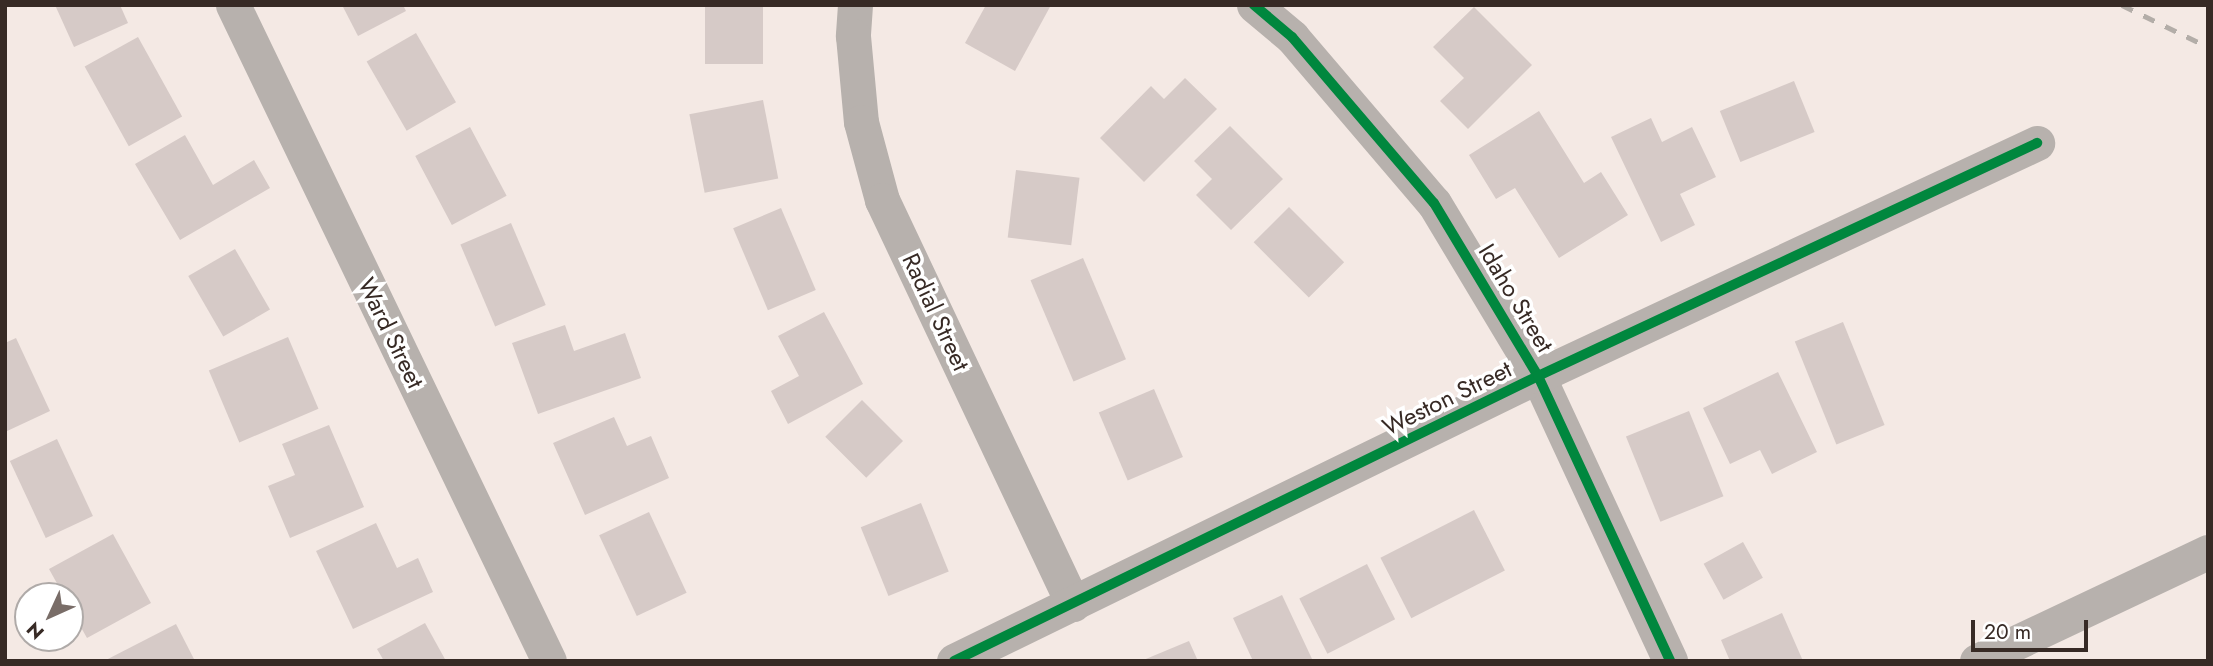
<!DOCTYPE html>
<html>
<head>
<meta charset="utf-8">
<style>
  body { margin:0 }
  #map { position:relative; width:2213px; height:666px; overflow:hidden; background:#f4e9e4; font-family:Jost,sans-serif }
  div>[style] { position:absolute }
  .building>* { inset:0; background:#d6cac7; transform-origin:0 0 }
  .street>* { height:35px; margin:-17.5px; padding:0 17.5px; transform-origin:17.5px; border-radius:17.5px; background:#b7b1ad }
  .rail>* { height:5px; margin-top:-2.5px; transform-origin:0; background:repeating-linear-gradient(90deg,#b3ada8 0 12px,transparent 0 24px) }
  .cycleway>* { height:10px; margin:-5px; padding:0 5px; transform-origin:5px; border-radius:5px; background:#00873e }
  span { translate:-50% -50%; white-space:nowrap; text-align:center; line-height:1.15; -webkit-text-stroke:7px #fff; paint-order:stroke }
  .street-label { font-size:24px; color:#372a25 }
  .frame { position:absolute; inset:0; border:7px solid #372a25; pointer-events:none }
  .north { position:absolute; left:14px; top:582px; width:70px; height:70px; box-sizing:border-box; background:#fff; border:2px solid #afaaa8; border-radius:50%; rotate:225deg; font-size:19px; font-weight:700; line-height:28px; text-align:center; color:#372a25 }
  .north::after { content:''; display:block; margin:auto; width:24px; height:32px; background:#796d68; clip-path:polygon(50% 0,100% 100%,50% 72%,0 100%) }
  .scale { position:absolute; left:1971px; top:620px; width:117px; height:32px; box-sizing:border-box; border:4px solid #372a25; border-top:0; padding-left:9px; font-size:21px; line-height:24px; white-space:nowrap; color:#372a25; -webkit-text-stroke:5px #fff; paint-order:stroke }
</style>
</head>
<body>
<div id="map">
  <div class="building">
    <i style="clip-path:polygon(55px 5px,120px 5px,128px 23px,74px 47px)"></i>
    <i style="clip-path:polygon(342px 5px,403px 5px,406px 11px,358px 36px)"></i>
    <i style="left:705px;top:5px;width:58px;height:59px"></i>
    <i style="clip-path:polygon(986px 5px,1051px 5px,1015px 71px,965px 43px)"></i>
    <i style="clip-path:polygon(1474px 7px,1532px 65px,1468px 129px,1440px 101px,1464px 78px,1433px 47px)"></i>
    <i style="left:416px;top:33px;width:80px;height:57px;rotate:60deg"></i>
    <i style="left:138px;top:37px;width:91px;height:61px;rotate:61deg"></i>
    <i style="clip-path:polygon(1185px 78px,1217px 109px,1144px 182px,1100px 138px,1151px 86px,1164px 99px)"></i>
    <i style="left:1794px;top:81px;width:55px;height:80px;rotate:68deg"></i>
    <i style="left:763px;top:100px;width:80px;height:75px;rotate:79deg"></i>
    <i style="clip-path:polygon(1539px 111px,1584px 183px,1601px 172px,1628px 215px,1559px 258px,1515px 188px,1496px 199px,1469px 155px)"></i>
    <i style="clip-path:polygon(1651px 118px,1662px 142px,1692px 127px,1716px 177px,1680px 194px,1695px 225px,1661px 242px,1611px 137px)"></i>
    <i style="clip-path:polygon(1230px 126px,1283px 179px,1231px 230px,1196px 195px,1212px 179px,1194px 161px)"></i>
    <i style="left:470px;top:127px;width:78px;height:62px;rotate:62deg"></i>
    <i style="clip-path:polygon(185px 135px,213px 185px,254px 160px,270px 188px,180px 240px,135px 164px)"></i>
    <i style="left:1016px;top:170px;width:64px;height:68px;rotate:7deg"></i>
    <i style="left:1289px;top:207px;width:78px;height:50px;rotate:45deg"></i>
    <i style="left:781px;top:208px;width:89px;height:52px;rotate:67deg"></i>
    <i style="left:511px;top:223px;width:89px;height:55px;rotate:67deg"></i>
    <i style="left:235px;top:249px;width:70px;height:54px;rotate:60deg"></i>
    <i style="left:1083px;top:258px;width:110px;height:57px;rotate:67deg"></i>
    <i style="clip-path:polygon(824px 312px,863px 384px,788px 424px,771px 391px,799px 376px,778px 336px)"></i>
    <i style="left:1843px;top:322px;width:111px;height:52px;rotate:68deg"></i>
    <i style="clip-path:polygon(565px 325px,574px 351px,625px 333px,641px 378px,538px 414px,512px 343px)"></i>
    <i style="left:288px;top:337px;width:78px;height:86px;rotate:67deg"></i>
    <i style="clip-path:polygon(16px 338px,50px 411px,5px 432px,5px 343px)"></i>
    <i style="clip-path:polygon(1778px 372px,1817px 452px,1772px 474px,1760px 450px,1730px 464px,1703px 408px)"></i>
    <i style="left:1154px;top:389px;width:74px;height:60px;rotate:67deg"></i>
    <i style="left:862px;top:400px;width:58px;height:52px;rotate:45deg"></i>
    <i style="left:1689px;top:411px;width:92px;height:68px;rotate:68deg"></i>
    <i style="clip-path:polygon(614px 417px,627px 446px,651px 436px,669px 478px,585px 515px,553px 443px)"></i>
    <i style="clip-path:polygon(329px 425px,364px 507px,290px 538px,268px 486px,295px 475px,282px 444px)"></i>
    <i style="left:57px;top:439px;width:85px;height:52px;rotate:65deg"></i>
    <i style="left:921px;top:503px;width:74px;height:65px;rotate:68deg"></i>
    <i style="left:1474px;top:510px;width:68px;height:105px;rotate:63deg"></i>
    <i style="left:649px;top:512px;width:89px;height:55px;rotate:65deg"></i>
    <i style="clip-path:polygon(376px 523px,397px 568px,418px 558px,433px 592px,353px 629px,316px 551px)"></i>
    <i style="clip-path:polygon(113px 534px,151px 603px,87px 638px,70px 608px,70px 596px,64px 596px,49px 569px)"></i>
    <i style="left:1743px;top:542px;width:41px;height:45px;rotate:61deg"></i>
    <i style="left:1367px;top:564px;width:62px;height:76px;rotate:63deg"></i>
    <i style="clip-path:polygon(1282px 595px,1313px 661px,1253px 661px,1233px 618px)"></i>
    <i style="clip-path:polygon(1782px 613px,1803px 661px,1730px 661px,1721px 640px)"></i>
    <i style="clip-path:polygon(425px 623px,446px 661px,384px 661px,377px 649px)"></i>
    <i style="clip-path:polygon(176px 624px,195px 661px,104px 661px)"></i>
    <i style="clip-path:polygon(1189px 641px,1198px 661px,1141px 661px)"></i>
  </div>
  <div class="street">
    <i style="left:233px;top:5px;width:728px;rotate:64.28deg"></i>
    <i style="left:855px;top:5px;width:31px;rotate:94deg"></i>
    <i style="left:853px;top:36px;width:86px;rotate:84.7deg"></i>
    <i style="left:861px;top:122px;width:81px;rotate:74.9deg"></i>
    <i style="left:882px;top:200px;width:447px;rotate:64.7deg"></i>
    <i style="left:1254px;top:5px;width:50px;rotate:40.1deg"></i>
    <i style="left:1292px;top:37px;width:218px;rotate:49.5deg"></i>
    <i style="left:1434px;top:203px;width:202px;rotate:59deg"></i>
    <i style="left:1538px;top:376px;width:314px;rotate:65.1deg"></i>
    <i style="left:954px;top:661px;width:650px;rotate:-26.01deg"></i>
    <i style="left:1538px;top:376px;width:551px;rotate:-25.03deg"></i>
    <i style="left:1977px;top:661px;width:255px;rotate:-25.3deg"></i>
  </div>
  <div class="rail">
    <i style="left:2122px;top:5px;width:96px;rotate:26deg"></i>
  </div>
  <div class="cycleway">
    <i style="left:1254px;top:5px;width:50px;rotate:40.1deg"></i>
    <i style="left:1292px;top:37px;width:218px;rotate:49.5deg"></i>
    <i style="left:1434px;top:203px;width:202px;rotate:59deg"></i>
    <i style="left:1538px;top:376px;width:314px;rotate:65.1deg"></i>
    <i style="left:954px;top:661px;width:650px;rotate:-26.01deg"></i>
    <i style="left:1538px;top:376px;width:551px;rotate:-25.03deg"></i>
  </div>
  <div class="street-label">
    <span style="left:1516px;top:298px;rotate:59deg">Idaho Street</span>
    <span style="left:936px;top:312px;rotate:65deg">Radial Street</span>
    <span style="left:391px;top:333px;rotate:64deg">Ward Street</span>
    <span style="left:1447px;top:398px;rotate:-26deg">Weston Street</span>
  </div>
  <div class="frame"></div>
  <div class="north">N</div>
  <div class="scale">20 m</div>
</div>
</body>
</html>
